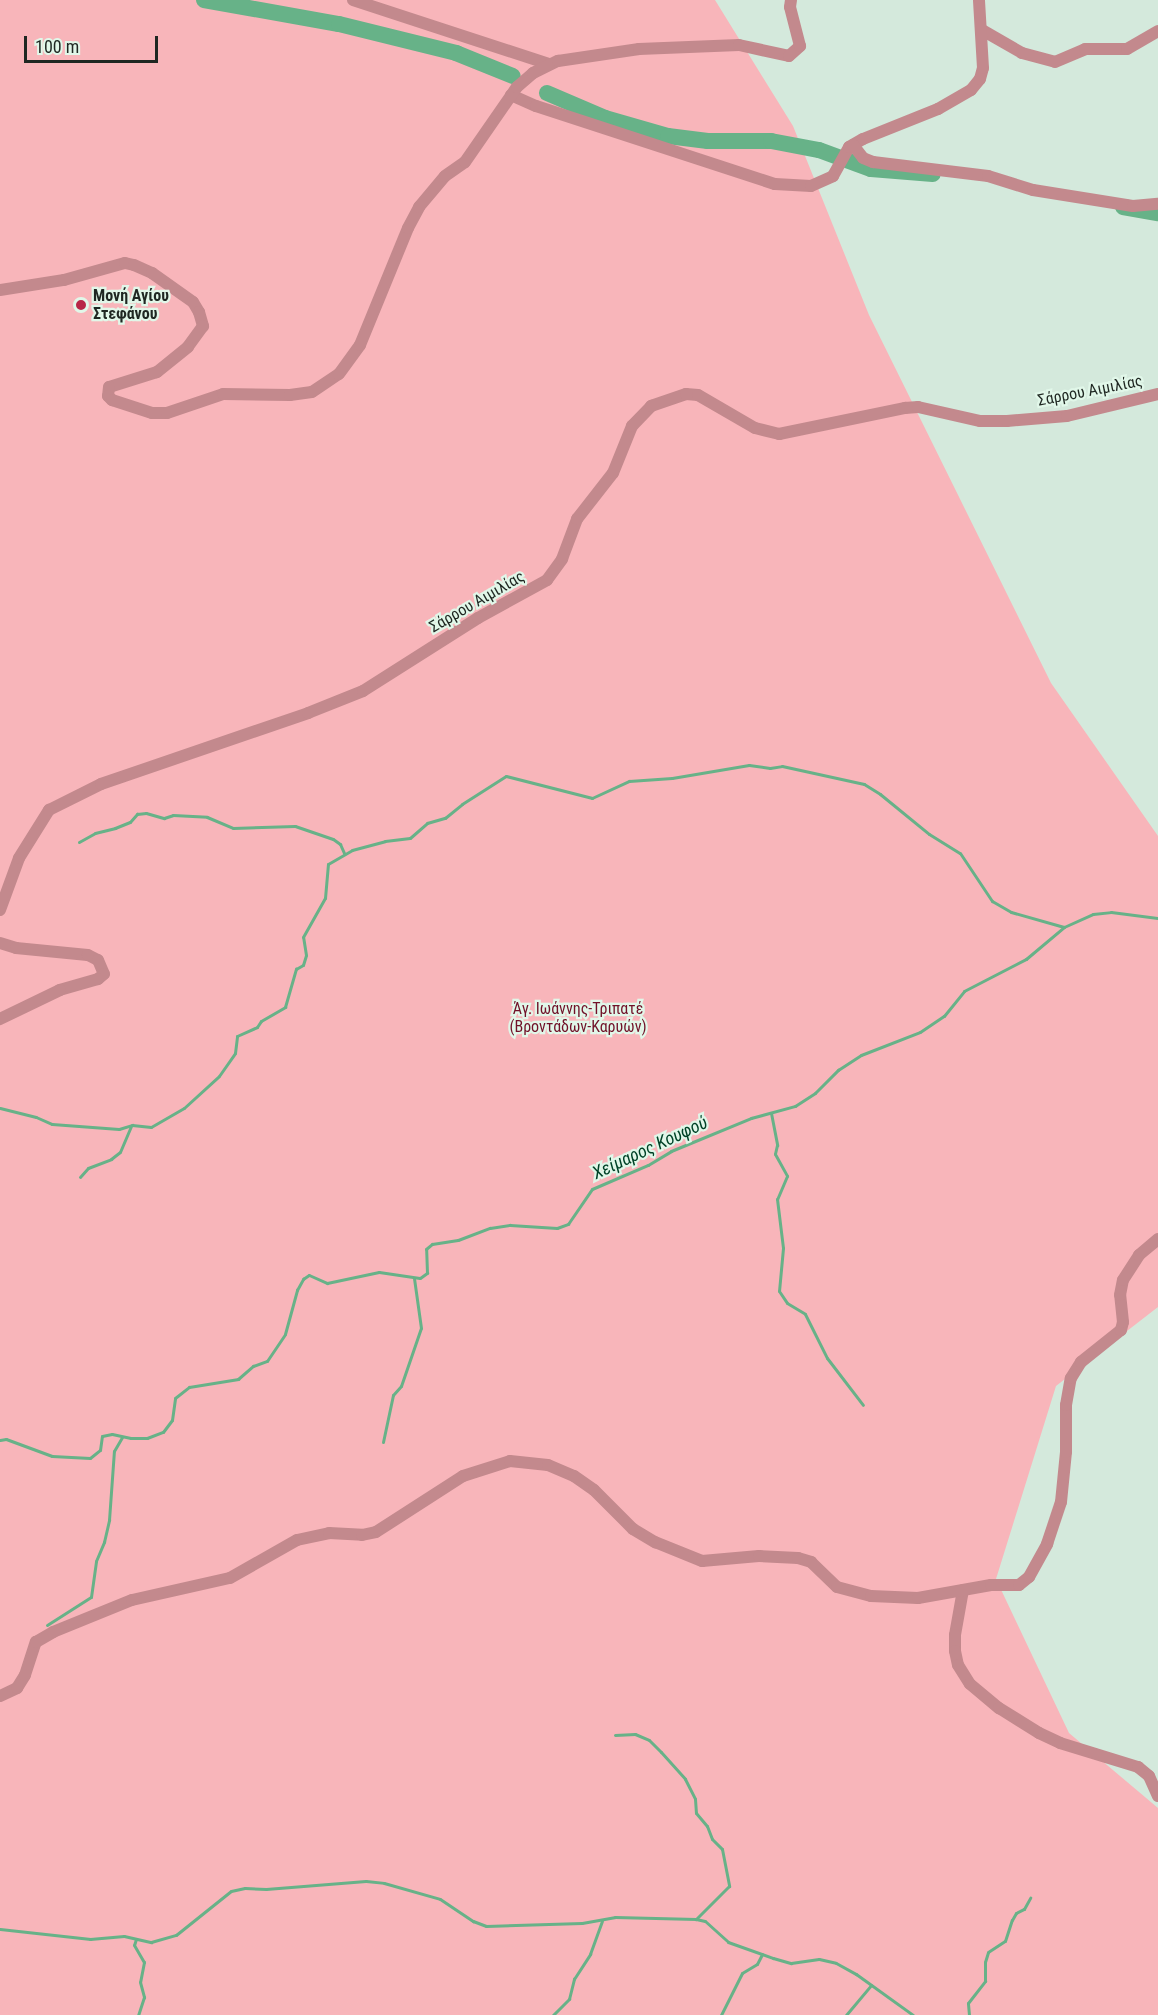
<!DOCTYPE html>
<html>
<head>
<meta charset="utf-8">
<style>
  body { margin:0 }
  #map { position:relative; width:1158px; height:2015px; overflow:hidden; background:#d4e9dc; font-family:"Roboto Condensed",sans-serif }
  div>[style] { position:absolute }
  .green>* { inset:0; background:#f8b5ba }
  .stream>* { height:3px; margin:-1.5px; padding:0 1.5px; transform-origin:1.5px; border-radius:1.5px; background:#67b288 }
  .river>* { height:16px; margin:-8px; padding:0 8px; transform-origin:8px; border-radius:8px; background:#67b288 }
  .minor>* { height:12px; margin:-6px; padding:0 6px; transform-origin:6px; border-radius:6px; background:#c3898d }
  .dots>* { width:16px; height:16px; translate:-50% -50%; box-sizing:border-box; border:3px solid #e1f7e9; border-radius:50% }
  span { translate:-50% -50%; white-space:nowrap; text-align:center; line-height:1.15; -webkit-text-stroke:4.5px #e1f7e9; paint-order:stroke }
  .poi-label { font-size:16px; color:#1f2722; font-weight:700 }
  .left { translate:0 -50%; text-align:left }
  .street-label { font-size:16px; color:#1f2722 }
  .park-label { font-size:16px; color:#711128 }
  .water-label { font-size:18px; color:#014227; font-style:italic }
  .scale { position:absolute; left:24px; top:36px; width:134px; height:27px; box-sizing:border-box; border:3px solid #1f2722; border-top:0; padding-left:8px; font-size:18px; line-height:21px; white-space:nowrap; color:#1f2722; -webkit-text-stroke:4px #e1f7e9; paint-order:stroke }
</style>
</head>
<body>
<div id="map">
  <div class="green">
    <i style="clip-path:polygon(0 0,715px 0,793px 126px,869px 315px,1051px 683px,1158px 836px,1158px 1307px,1056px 1386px,996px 1579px,1069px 1733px,1158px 1808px,1158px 2015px,0 2015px)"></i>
  </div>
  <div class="stream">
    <i style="left:79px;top:842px;width:18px;rotate:-29deg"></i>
    <i style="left:95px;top:833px;width:21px;rotate:-14deg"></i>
    <i style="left:115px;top:828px;width:16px;rotate:-22deg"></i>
    <i style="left:130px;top:822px;width:11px;rotate:-49deg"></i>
    <i style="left:137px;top:814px;width:9px;rotate:-6deg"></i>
    <i style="left:146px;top:813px;width:19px;rotate:16deg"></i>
    <i style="left:164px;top:818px;width:9px;rotate:-18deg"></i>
    <i style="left:173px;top:815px;width:34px;rotate:3deg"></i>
    <i style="left:207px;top:817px;width:28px;rotate:23deg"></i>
    <i style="left:233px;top:828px;width:62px;rotate:-1.8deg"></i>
    <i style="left:295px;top:826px;width:40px;rotate:18.9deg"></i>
    <i style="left:333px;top:839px;width:9px;rotate:36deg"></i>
    <i style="left:340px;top:844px;width:10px;rotate:66deg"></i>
    <i style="left:0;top:1108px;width:37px;rotate:14deg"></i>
    <i style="left:36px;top:1117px;width:17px;rotate:24deg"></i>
    <i style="left:52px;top:1124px;width:67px;rotate:4.3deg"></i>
    <i style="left:119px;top:1129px;width:14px;rotate:-17deg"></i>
    <i style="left:132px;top:1125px;width:19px;rotate:6deg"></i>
    <i style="left:151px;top:1127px;width:38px;rotate:-30deg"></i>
    <i style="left:184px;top:1108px;width:47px;rotate:-42.4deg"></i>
    <i style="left:219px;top:1076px;width:28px;rotate:-55deg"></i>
    <i style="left:235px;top:1053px;width:17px;rotate:-83deg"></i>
    <i style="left:237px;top:1036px;width:22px;rotate:-24deg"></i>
    <i style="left:257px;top:1027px;width:7px;rotate:-56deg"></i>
    <i style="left:261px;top:1021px;width:28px;rotate:-30deg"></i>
    <i style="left:285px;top:1007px;width:40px;rotate:-74deg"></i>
    <i style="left:296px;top:969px;width:8px;rotate:-30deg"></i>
    <i style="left:303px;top:965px;width:10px;rotate:-73deg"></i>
    <i style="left:306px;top:955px;width:18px;rotate:-99deg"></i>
    <i style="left:303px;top:937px;width:45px;rotate:-60.6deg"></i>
    <i style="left:325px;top:898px;width:34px;rotate:-85deg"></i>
    <i style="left:328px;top:864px;width:28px;rotate:-30deg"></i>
    <i style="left:352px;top:850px;width:34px;rotate:-15deg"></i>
    <i style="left:385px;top:841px;width:25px;rotate:-7deg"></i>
    <i style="left:410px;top:838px;width:23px;rotate:-41deg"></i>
    <i style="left:427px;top:823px;width:19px;rotate:-16deg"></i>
    <i style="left:445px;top:818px;width:22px;rotate:-39deg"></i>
    <i style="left:462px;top:804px;width:52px;rotate:-32.5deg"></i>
    <i style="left:506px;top:776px;width:89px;rotate:14.3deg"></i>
    <i style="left:592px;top:798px;width:41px;rotate:-24.7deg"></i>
    <i style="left:629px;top:781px;width:43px;rotate:-4deg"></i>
    <i style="left:672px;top:778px;width:78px;rotate:-9.6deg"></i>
    <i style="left:749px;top:765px;width:21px;rotate:8deg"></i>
    <i style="left:770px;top:768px;width:12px;rotate:-9deg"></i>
    <i style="left:782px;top:766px;width:84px;rotate:12.4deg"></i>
    <i style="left:864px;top:784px;width:19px;rotate:32deg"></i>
    <i style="left:880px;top:794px;width:63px;rotate:39.2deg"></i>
    <i style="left:929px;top:834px;width:36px;rotate:32deg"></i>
    <i style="left:960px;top:853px;width:58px;rotate:56.3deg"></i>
    <i style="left:992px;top:901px;width:22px;rotate:30deg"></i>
    <i style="left:1011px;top:912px;width:55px;rotate:15.8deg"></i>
    <i style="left:771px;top:1113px;width:33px;rotate:79deg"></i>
    <i style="left:777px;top:1145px;width:9px;rotate:103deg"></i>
    <i style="left:775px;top:1154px;width:25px;rotate:61deg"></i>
    <i style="left:787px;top:1176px;width:25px;rotate:113deg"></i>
    <i style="left:777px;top:1199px;width:49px;rotate:83deg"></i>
    <i style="left:783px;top:1248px;width:43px;rotate:95.3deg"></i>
    <i style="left:779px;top:1291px;width:14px;rotate:56deg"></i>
    <i style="left:787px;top:1303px;width:21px;rotate:31deg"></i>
    <i style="left:805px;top:1314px;width:49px;rotate:63.4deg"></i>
    <i style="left:827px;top:1358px;width:59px;rotate:52.5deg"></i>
    <i style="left:80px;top:1177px;width:12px;rotate:-48deg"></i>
    <i style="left:88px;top:1168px;width:25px;rotate:-21deg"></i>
    <i style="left:111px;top:1159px;width:11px;rotate:-38deg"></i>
    <i style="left:120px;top:1152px;width:28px;rotate:-67deg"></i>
    <i style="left:0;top:1440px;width:6px;rotate:-9deg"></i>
    <i style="left:6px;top:1439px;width:49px;rotate:20.3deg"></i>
    <i style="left:52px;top:1456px;width:38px;rotate:3deg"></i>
    <i style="left:90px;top:1458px;width:13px;rotate:-39deg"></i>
    <i style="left:100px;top:1450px;width:14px;rotate:-82deg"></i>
    <i style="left:102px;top:1436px;width:10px;rotate:-11deg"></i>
    <i style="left:112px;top:1434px;width:19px;rotate:12deg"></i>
    <i style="left:131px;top:1438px;width:16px"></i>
    <i style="left:147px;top:1438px;width:17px;rotate:-21deg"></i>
    <i style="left:163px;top:1432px;width:15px;rotate:-53deg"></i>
    <i style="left:172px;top:1420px;width:22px;rotate:-82deg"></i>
    <i style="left:175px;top:1398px;width:18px;rotate:-38deg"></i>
    <i style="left:189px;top:1387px;width:50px;rotate:-9.3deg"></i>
    <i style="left:238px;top:1379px;width:20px;rotate:-41deg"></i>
    <i style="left:253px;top:1366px;width:15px;rotate:-20deg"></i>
    <i style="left:267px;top:1361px;width:32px;rotate:-56deg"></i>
    <i style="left:285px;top:1334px;width:46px;rotate:-74.7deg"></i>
    <i style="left:297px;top:1290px;width:13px;rotate:-61deg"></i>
    <i style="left:303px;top:1279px;width:7px;rotate:-34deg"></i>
    <i style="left:309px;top:1275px;width:20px;rotate:24deg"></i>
    <i style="left:327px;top:1283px;width:53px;rotate:-11.9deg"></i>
    <i style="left:379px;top:1272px;width:41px;rotate:8.3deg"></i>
    <i style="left:420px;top:1278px;width:9px;rotate:-36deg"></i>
    <i style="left:427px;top:1273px;width:24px;rotate:-92deg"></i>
    <i style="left:426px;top:1249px;width:8px;rotate:-40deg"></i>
    <i style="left:432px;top:1244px;width:26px;rotate:-9deg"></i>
    <i style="left:458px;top:1240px;width:34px;rotate:-21deg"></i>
    <i style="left:490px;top:1228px;width:20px;rotate:-9deg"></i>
    <i style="left:510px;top:1225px;width:47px;rotate:3.7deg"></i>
    <i style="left:557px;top:1228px;width:12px;rotate:-20deg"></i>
    <i style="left:568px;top:1224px;width:42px;rotate:-55.6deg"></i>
    <i style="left:592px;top:1189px;width:61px;rotate:-23.2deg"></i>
    <i style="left:648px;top:1165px;width:27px;rotate:-31deg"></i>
    <i style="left:671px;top:1151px;width:87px;rotate:-22.4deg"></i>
    <i style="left:751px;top:1118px;width:46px;rotate:-15.3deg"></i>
    <i style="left:795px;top:1106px;width:24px;rotate:-33deg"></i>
    <i style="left:815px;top:1093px;width:33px;rotate:-45deg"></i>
    <i style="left:838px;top:1070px;width:27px;rotate:-33deg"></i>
    <i style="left:861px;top:1055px;width:63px;rotate:-21.3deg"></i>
    <i style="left:920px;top:1032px;width:29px;rotate:-34deg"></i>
    <i style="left:944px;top:1016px;width:32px;rotate:-51deg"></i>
    <i style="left:964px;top:991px;width:70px;rotate:-27.3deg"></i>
    <i style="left:1026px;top:959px;width:50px;rotate:-40.1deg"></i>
    <i style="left:1064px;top:927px;width:32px;rotate:-24deg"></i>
    <i style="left:1093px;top:914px;width:18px;rotate:-6deg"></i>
    <i style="left:1111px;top:912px;width:47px;rotate:7.3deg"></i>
    <i style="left:383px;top:1442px;width:48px;rotate:-78deg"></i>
    <i style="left:393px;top:1395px;width:12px;rotate:-48deg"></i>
    <i style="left:401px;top:1386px;width:61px;rotate:-71deg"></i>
    <i style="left:421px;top:1328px;width:50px;rotate:-98deg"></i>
    <i style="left:47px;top:1625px;width:52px;rotate:-32.5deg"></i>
    <i style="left:91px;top:1597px;width:36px;rotate:-82deg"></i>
    <i style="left:96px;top:1561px;width:21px;rotate:-67deg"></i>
    <i style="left:104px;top:1542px;width:23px;rotate:-77deg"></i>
    <i style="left:109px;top:1520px;width:69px;rotate:-85.9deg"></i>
    <i style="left:114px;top:1451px;width:16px;rotate:-60deg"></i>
    <i style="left:615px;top:1735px;width:20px;rotate:-3deg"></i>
    <i style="left:635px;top:1734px;width:15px;rotate:23deg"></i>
    <i style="left:649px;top:1740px;width:17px;rotate:45deg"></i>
    <i style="left:661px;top:1752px;width:36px;rotate:48deg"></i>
    <i style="left:685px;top:1779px;width:22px;rotate:63deg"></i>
    <i style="left:695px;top:1799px;width:14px;rotate:86deg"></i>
    <i style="left:696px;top:1813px;width:17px;rotate:50deg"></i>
    <i style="left:707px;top:1826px;width:14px;rotate:69deg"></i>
    <i style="left:712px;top:1839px;width:14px;rotate:45deg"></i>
    <i style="left:722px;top:1849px;width:38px;rotate:79deg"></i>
    <i style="left:729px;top:1886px;width:47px;rotate:135deg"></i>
    <i style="left:0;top:1929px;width:91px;rotate:6.3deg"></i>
    <i style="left:90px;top:1939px;width:34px;rotate:-5deg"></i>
    <i style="left:124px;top:1936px;width:28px;rotate:13deg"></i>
    <i style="left:151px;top:1942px;width:26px;rotate:-16deg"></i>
    <i style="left:176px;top:1935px;width:70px;rotate:-38.7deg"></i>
    <i style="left:231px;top:1891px;width:14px;rotate:-12deg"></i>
    <i style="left:245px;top:1888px;width:21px;rotate:3deg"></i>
    <i style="left:266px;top:1889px;width:100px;rotate:-4.6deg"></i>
    <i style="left:366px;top:1881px;width:18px;rotate:6deg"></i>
    <i style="left:384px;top:1883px;width:58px;rotate:15.9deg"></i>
    <i style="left:440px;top:1899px;width:40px;rotate:34deg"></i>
    <i style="left:473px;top:1921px;width:14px;rotate:21deg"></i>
    <i style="left:486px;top:1926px;width:96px;rotate:-1.8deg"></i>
    <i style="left:582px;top:1923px;width:34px;rotate:-10deg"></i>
    <i style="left:615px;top:1917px;width:81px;rotate:1.4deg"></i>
    <i style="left:696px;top:1919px;width:9px;rotate:13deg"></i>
    <i style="left:705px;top:1921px;width:31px;rotate:42deg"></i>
    <i style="left:728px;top:1942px;width:48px;rotate:19.6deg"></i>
    <i style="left:773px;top:1958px;width:19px;rotate:16deg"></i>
    <i style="left:791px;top:1963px;width:28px;rotate:-8deg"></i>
    <i style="left:819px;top:1959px;width:17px;rotate:13deg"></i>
    <i style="left:836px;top:1963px;width:23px;rotate:29deg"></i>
    <i style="left:856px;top:1974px;width:70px;rotate:35.7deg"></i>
    <i style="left:136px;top:1939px;width:6px;rotate:108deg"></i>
    <i style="left:134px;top:1945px;width:20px;rotate:60deg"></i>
    <i style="left:144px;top:1962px;width:20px;rotate:101deg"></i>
    <i style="left:140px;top:1982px;width:16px;rotate:75deg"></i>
    <i style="left:144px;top:1997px;width:19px;rotate:108deg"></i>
    <i style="left:553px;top:2015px;width:23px;rotate:-45deg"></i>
    <i style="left:569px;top:1999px;width:21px;rotate:-76deg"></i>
    <i style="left:574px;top:1979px;width:30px;rotate:-57deg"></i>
    <i style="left:590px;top:1954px;width:35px;rotate:-70deg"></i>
    <i style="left:721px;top:2015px;width:47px;rotate:-63.4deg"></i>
    <i style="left:742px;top:1973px;width:17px;rotate:-31deg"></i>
    <i style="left:757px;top:1964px;width:11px;rotate:-63deg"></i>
    <i style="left:846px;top:2015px;width:39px;rotate:-50deg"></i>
    <i style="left:969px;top:2015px;width:12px;rotate:-95deg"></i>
    <i style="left:968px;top:2003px;width:28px;rotate:-52deg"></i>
    <i style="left:985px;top:1981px;width:19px;rotate:-90deg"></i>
    <i style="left:985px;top:1962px;width:10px;rotate:-73deg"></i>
    <i style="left:988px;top:1952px;width:20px;rotate:-33deg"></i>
    <i style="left:1005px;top:1941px;width:22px;rotate:-72deg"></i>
    <i style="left:1012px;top:1920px;width:8px;rotate:-60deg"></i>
    <i style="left:1016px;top:1913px;width:9px;rotate:-27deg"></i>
    <i style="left:1024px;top:1909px;width:13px;rotate:-61deg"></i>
  </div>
  <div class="river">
    <i style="left:204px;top:0;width:137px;rotate:10.1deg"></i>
    <i style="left:339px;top:24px;width:121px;rotate:13.9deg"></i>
    <i style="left:456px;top:53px;width:61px;rotate:22deg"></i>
    <i style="left:547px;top:93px;width:63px;rotate:23.3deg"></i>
    <i style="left:605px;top:118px;width:66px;rotate:15.9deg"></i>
    <i style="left:668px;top:136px;width:40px;rotate:7.1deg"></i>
    <i style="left:708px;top:141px;width:63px"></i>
    <i style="left:771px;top:141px;width:49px;rotate:10.6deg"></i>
    <i style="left:819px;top:150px;width:55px;rotate:20.1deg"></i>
    <i style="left:871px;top:169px;width:62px;rotate:4.6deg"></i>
    <i style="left:1123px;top:207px;width:36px;rotate:10deg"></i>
  </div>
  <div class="minor">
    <i style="left:353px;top:0;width:206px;rotate:18.1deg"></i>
    <i style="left:982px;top:30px;width:46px;rotate:29.9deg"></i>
    <i style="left:1022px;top:53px;width:34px;rotate:15deg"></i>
    <i style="left:1055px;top:62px;width:33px;rotate:-23deg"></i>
    <i style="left:1085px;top:49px;width:42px"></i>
    <i style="left:1127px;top:49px;width:36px;rotate:-30deg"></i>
    <i style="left:511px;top:95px;width:27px;rotate:24deg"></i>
    <i style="left:536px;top:106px;width:251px;rotate:18.1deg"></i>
    <i style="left:775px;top:184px;width:36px;rotate:3deg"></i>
    <i style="left:811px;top:186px;width:24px;rotate:-24deg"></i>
    <i style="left:833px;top:176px;width:33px;rotate:-61deg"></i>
    <i style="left:849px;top:147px;width:16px;rotate:-30deg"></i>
    <i style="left:863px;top:139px;width:81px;rotate:-21.8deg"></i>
    <i style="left:938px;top:109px;width:38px;rotate:-30deg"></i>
    <i style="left:971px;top:90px;width:14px;rotate:-51deg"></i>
    <i style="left:980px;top:79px;width:11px;rotate:-75deg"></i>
    <i style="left:983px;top:68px;width:68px;rotate:-93.4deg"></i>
    <i style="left:853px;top:145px;width:16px;rotate:52deg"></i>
    <i style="left:863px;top:158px;width:11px;rotate:22deg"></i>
    <i style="left:873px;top:162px;width:116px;rotate:6.9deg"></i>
    <i style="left:988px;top:176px;width:47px;rotate:17.3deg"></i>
    <i style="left:1033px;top:190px;width:101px;rotate:9.1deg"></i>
    <i style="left:1133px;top:206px;width:25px;rotate:-5deg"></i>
    <i style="left:0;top:290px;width:65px;rotate:-8.9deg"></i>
    <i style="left:64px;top:280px;width:63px;rotate:-15.6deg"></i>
    <i style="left:125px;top:263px;width:9px;rotate:13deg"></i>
    <i style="left:134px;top:265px;width:20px;rotate:24deg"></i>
    <i style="left:152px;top:273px;width:50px;rotate:35.3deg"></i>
    <i style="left:193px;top:302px;width:12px;rotate:59deg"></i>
    <i style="left:199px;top:312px;width:15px;rotate:74deg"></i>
    <i style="left:203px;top:326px;width:26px;rotate:126deg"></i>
    <i style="left:188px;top:347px;width:40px;rotate:141deg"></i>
    <i style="left:157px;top:372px;width:50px;rotate:162.6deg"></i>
    <i style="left:109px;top:387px;width:9px;rotate:96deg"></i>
    <i style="left:108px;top:396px;width:6px;rotate:45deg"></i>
    <i style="left:112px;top:400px;width:42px;rotate:18deg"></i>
    <i style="left:152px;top:413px;width:15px"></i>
    <i style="left:167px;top:413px;width:59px;rotate:-18.7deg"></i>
    <i style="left:223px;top:394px;width:67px;rotate:0.9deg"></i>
    <i style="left:290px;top:395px;width:22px;rotate:-8deg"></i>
    <i style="left:312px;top:392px;width:32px;rotate:-34deg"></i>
    <i style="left:339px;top:374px;width:36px;rotate:-54deg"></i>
    <i style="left:360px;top:345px;width:126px;rotate:-67.7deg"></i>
    <i style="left:408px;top:228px;width:24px;rotate:-62deg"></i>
    <i style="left:419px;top:207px;width:40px;rotate:-50deg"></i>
    <i style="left:445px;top:176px;width:24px;rotate:-35deg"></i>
    <i style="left:465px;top:162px;width:91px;rotate:-55.3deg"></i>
    <i style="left:517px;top:87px;width:21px;rotate:-41deg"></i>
    <i style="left:533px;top:73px;width:28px;rotate:-26deg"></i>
    <i style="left:558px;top:61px;width:82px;rotate:-8.4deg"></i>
    <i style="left:639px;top:49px;width:100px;rotate:-2.3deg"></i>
    <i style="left:739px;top:45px;width:51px;rotate:12.4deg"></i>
    <i style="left:789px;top:56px;width:15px;rotate:-42deg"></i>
    <i style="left:800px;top:46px;width:40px;rotate:-104.4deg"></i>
    <i style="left:790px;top:7px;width:7px;rotate:-82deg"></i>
    <i style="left:0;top:910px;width:55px;rotate:-69.9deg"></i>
    <i style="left:19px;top:858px;width:57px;rotate:-58deg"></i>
    <i style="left:49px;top:810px;width:58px;rotate:-26.6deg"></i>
    <i style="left:101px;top:784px;width:219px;rotate:-18.9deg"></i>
    <i style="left:308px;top:713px;width:59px;rotate:-21.8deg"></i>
    <i style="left:363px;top:691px;width:136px;rotate:-32.4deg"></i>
    <i style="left:478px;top:618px;width:79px;rotate:-28.8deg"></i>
    <i style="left:547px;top:580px;width:26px;rotate:-54deg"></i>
    <i style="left:562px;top:559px;width:43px;rotate:-69.4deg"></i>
    <i style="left:577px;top:519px;width:58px;rotate:-52deg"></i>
    <i style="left:613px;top:473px;width:51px;rotate:-68deg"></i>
    <i style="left:632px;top:426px;width:28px;rotate:-46deg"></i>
    <i style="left:651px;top:406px;width:37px;rotate:-19deg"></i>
    <i style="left:686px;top:394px;width:12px;rotate:5deg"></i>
    <i style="left:698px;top:395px;width:66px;rotate:30.1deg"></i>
    <i style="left:755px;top:428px;width:25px;rotate:14deg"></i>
    <i style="left:779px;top:434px;width:129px;rotate:-11.7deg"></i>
    <i style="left:905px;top:408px;width:13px;rotate:-4deg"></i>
    <i style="left:918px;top:407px;width:64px;rotate:12.7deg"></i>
    <i style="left:980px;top:421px;width:27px"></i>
    <i style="left:1007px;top:421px;width:60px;rotate:-4.8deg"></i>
    <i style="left:1067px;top:416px;width:94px;rotate:-13.6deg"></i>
    <i style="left:0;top:943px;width:17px;rotate:17deg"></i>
    <i style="left:16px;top:948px;width:72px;rotate:5.6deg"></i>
    <i style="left:88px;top:955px;width:11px;rotate:27deg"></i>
    <i style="left:98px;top:960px;width:15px;rotate:67deg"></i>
    <i style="left:104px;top:974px;width:8px;rotate:140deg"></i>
    <i style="left:98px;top:979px;width:40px;rotate:164deg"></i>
    <i style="left:60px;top:990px;width:67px;rotate:154.2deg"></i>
    <i style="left:963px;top:1590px;width:46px;rotate:100.1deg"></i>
    <i style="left:955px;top:1635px;width:16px;rotate:90deg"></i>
    <i style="left:955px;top:1651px;width:14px;rotate:78deg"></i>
    <i style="left:958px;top:1665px;width:22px;rotate:58deg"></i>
    <i style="left:970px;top:1684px;width:38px;rotate:40deg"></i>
    <i style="left:999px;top:1708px;width:47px;rotate:32deg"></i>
    <i style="left:1039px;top:1733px;width:23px;rotate:25deg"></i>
    <i style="left:1060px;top:1743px;width:82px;rotate:17.1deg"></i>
    <i style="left:1138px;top:1767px;width:14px;rotate:39deg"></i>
    <i style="left:1149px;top:1776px;width:22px;rotate:66deg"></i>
    <i style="left:0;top:1696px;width:19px;rotate:-25deg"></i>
    <i style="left:17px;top:1688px;width:15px;rotate:-58deg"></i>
    <i style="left:25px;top:1675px;width:35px;rotate:-72deg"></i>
    <i style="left:36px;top:1642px;width:20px;rotate:-30deg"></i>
    <i style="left:53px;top:1632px;width:85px;rotate:-22.1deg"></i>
    <i style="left:132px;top:1600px;width:100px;rotate:-12.7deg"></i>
    <i style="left:230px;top:1578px;width:77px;rotate:-29.6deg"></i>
    <i style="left:297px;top:1540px;width:33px;rotate:-12deg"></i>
    <i style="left:329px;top:1533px;width:33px;rotate:3deg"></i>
    <i style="left:362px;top:1535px;width:14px;rotate:-12deg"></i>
    <i style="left:376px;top:1532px;width:103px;rotate:-32.8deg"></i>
    <i style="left:463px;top:1476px;width:49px;rotate:-17.7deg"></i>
    <i style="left:510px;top:1461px;width:38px;rotate:6deg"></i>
    <i style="left:548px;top:1465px;width:28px;rotate:23deg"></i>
    <i style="left:574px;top:1476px;width:24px;rotate:35deg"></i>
    <i style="left:594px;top:1490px;width:55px;rotate:45deg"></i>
    <i style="left:633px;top:1529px;width:26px;rotate:31deg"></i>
    <i style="left:655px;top:1542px;width:51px;rotate:22deg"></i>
    <i style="left:702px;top:1561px;width:57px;rotate:-5deg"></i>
    <i style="left:759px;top:1556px;width:39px;rotate:3deg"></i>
    <i style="left:798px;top:1558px;width:14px;rotate:17deg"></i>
    <i style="left:811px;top:1562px;width:36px;rotate:44deg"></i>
    <i style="left:837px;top:1587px;width:35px;rotate:15deg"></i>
    <i style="left:871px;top:1596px;width:47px;rotate:2.4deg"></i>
    <i style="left:918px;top:1598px;width:74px;rotate:-10.1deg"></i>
    <i style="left:991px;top:1585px;width:28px"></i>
    <i style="left:1019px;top:1585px;width:13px;rotate:-39deg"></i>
    <i style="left:1029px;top:1577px;width:38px;rotate:-61deg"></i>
    <i style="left:1047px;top:1544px;width:44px;rotate:-71.6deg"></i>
    <i style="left:1061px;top:1502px;width:50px;rotate:-84.3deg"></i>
    <i style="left:1066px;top:1452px;width:47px;rotate:-90deg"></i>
    <i style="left:1066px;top:1405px;width:27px;rotate:-80deg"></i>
    <i style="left:1071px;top:1378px;width:19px;rotate:-58deg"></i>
    <i style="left:1081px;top:1362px;width:51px;rotate:-38.7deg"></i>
    <i style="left:1121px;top:1330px;width:8px;rotate:-76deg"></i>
    <i style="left:1123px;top:1322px;width:27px;rotate:-96deg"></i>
    <i style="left:1120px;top:1295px;width:15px;rotate:-79deg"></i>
    <i style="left:1123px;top:1280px;width:30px;rotate:-57deg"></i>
    <i style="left:1139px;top:1255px;width:25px;rotate:-40deg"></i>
  </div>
  <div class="dots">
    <i style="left:81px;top:305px;background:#b82647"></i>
  </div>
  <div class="poi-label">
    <span class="left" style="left:93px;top:305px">Μονή Αγίου<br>Στεφάνου</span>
  </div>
  <div class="street-label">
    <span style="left:1090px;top:391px;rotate:-11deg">Σάρρου Αιμιλίας</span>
    <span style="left:477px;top:602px;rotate:-30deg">Σάρρου Αιμιλίας</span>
  </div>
  <div class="park-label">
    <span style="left:578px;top:1018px">Άγ. Ιωάννης-Τριπατέ<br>(Βροντάδων-Καρυών)</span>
  </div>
  <div class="water-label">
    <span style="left:650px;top:1148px;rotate:-25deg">Χείμαρος Κουφού</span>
  </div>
  <div class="scale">100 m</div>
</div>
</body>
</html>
